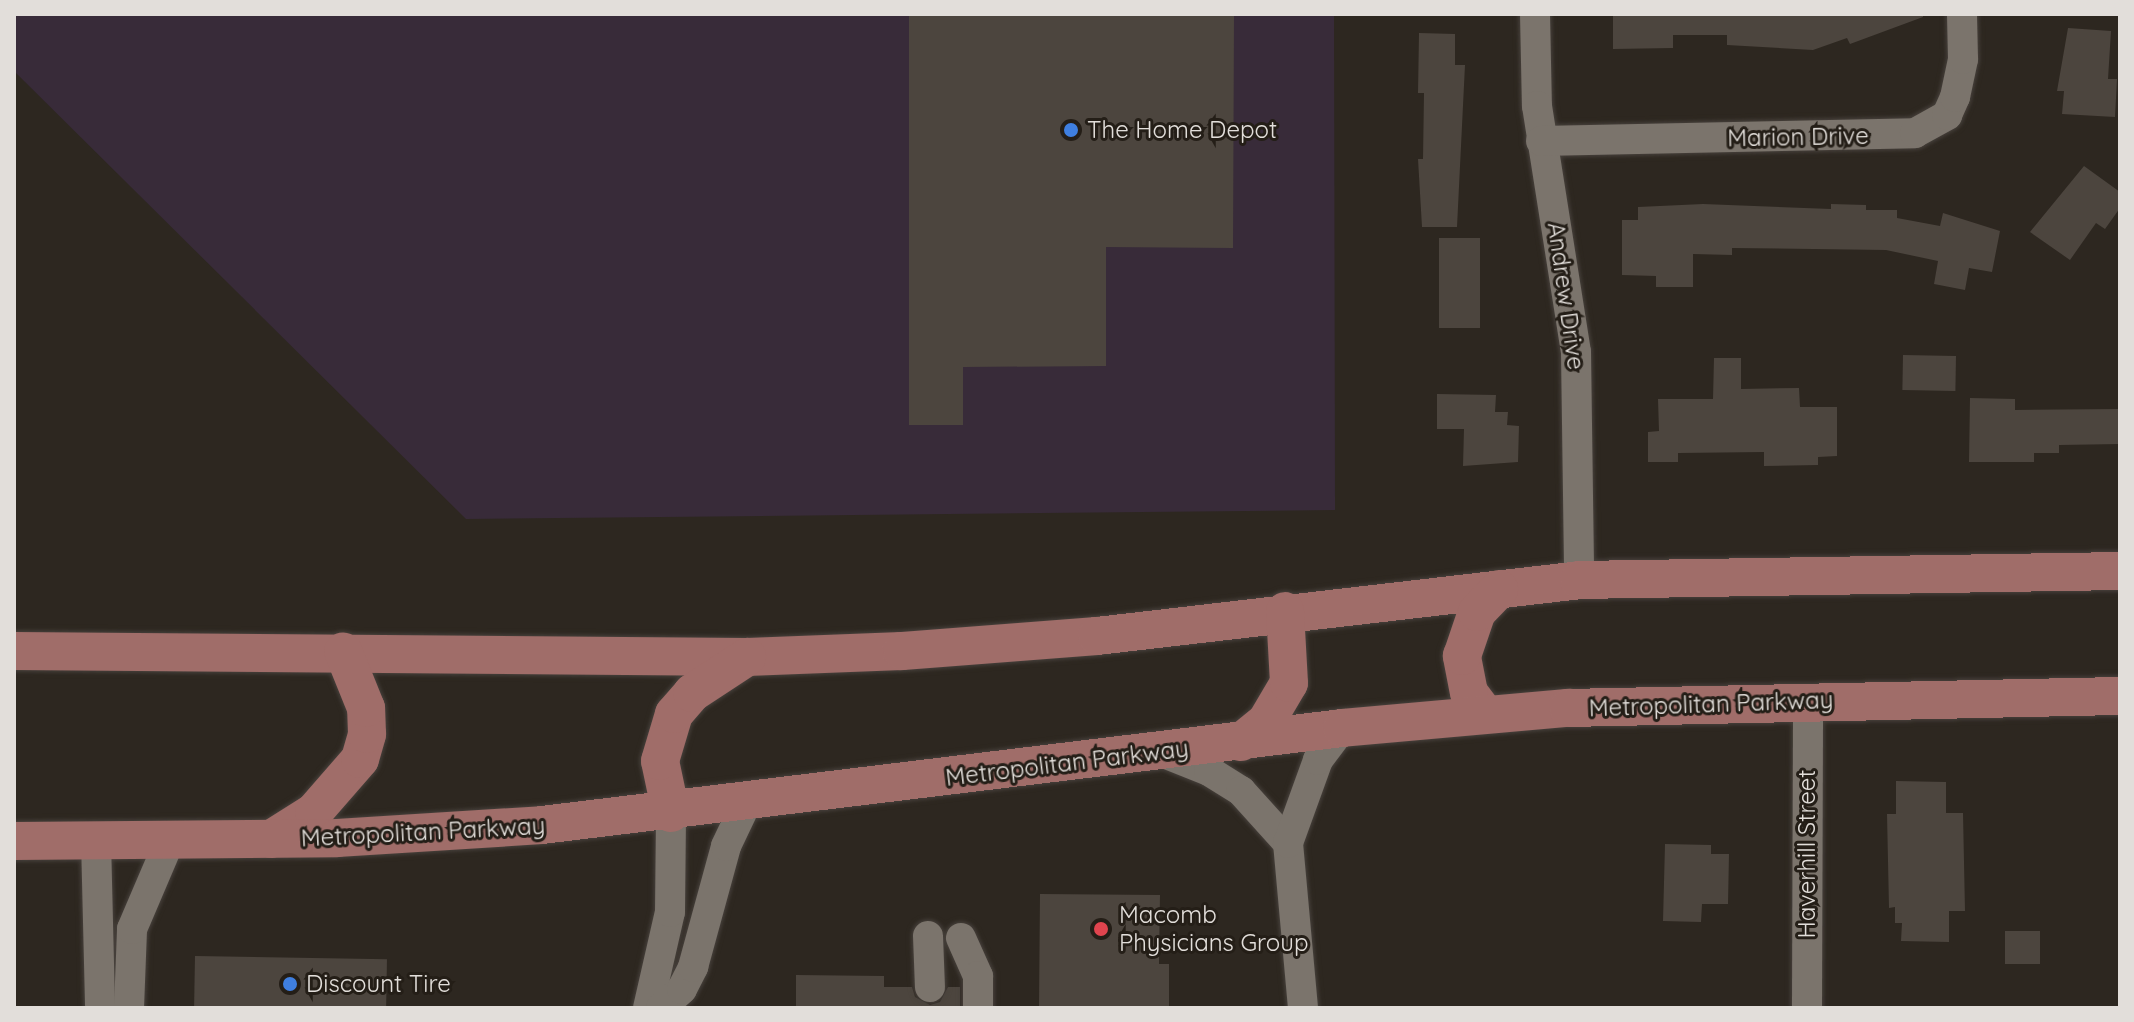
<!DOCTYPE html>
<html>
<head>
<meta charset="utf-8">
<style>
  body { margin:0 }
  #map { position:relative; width:2134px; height:1022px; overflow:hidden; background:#2d2720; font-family:Quicksand,sans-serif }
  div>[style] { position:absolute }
  .commercial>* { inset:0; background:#382b39 }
  .building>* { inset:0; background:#4c453e; transform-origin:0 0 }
  .roads { filter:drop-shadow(0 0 2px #47413c) drop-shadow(0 0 2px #47413c) }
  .minor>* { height:30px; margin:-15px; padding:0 15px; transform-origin:15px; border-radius:15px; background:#7b746c }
  .major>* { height:38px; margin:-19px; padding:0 19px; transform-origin:19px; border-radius:19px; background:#a06d69 }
  .dots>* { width:22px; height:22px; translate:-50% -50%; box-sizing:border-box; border:4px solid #241e17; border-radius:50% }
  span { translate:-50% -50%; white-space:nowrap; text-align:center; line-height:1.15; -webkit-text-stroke:6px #241e17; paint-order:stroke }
  .poi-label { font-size:24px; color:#e2deda }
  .left { translate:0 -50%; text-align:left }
  .street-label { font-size:24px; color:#e2deda }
  .frame { position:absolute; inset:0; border:16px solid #e2deda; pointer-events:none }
</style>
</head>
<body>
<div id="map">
  <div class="commercial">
    <i style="clip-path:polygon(14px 14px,1334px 14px,1335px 510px,466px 519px,14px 71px)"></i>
  </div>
  <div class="building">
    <i style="clip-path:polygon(909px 14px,1234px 14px,1233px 248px,1106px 247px,1106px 366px,963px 367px,963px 425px,909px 425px)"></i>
    <i style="clip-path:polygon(1613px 14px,1923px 14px,1923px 17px,1850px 44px,1847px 38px,1813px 50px,1727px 45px,1727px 35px,1673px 35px,1673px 48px,1613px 49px)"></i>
    <i style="clip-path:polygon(2068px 28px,2111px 31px,2108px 79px,2117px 79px,2115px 117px,2062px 114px,2064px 91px,2057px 91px)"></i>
    <i style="clip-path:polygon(1419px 33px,1455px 34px,1455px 65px,1465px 65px,1457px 227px,1422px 227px,1418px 159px,1423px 159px,1424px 93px,1418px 93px)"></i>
    <i style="clip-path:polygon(2084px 166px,2120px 192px,2120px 208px,2105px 229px,2096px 223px,2070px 260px,2030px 232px)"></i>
    <i style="clip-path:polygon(1703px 204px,1831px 209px,1831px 204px,1866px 205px,1866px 210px,1897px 210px,1897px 218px,1940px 226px,1943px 213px,2000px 231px,1992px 272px,1969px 268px,1965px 290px,1934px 284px,1938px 261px,1886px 250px,1732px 248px,1732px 255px,1693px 254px,1693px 287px,1656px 287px,1656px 276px,1622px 275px,1622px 220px,1638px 220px,1638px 207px)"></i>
    <i style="left:1439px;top:238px;width:41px;height:90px"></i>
    <i style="left:1903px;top:355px;width:53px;height:35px;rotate:1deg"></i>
    <i style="clip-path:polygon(1714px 358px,1741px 358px,1741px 389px,1799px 388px,1800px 407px,1837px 407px,1837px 456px,1818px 457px,1818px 465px,1764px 466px,1764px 452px,1678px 453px,1678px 462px,1648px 462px,1648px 432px,1659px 431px,1658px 399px,1713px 399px)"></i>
    <i style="clip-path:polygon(1437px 394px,1496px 395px,1495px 412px,1508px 412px,1507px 425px,1519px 426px,1518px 462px,1463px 466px,1464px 429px,1437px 429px)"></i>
    <i style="clip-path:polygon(1970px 398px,2015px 399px,2015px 410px,2120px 409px,2120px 444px,2059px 445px,2059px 453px,2034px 453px,2034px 462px,1969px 462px)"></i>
    <i style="clip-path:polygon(1896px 781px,1946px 782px,1946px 813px,1963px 813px,1965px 911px,1949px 911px,1949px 942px,1901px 941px,1902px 923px,1895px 923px,1895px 907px,1889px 908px,1887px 814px,1896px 814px)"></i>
    <i style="clip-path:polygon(1665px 844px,1711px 845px,1711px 854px,1729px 854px,1728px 904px,1702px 904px,1701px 922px,1663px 921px)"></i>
    <i style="clip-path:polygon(1040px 894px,1160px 895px,1159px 964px,1169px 964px,1169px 1008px,1039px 1008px)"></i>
    <i style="left:2005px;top:931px;width:35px;height:33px"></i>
    <i style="left:195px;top:956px;width:192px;height:52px;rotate:1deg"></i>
    <i style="clip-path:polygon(796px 975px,884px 976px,884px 987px,912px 987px,915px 997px,930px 1005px,940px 1002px,948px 987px,960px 987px,960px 1008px,796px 1008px)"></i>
  </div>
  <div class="roads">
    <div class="minor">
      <i style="left:1535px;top:14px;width:92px;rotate:88.8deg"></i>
      <i style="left:1537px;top:106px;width:249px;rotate:81deg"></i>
      <i style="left:1576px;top:352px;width:228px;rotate:89.2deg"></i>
      <i style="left:1541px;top:141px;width:374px;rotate:-1.2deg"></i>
      <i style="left:1915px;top:133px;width:37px;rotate:-29deg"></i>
      <i style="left:1947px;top:115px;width:20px;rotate:-66deg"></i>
      <i style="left:1955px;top:97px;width:39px;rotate:-78deg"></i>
      <i style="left:1963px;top:59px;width:45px;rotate:-91.3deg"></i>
      <i style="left:1159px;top:751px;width:54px;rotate:21.8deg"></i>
      <i style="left:1209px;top:771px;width:38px;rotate:32deg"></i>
      <i style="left:1241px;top:791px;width:70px;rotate:47.9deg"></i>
      <i style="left:1288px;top:843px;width:166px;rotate:84.8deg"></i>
      <i style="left:96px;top:840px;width:168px;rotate:88.6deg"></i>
      <i style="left:1288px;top:843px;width:88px;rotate:-70.1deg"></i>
      <i style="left:1318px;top:760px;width:40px;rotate:-53deg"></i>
      <i style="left:928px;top:936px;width:51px;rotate:87.8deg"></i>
      <i style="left:961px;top:938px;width:42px;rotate:65.9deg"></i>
      <i style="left:978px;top:976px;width:32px;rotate:90deg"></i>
      <i style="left:129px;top:1008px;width:79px;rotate:-87.8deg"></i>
      <i style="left:132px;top:929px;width:97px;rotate:-66.9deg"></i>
      <i style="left:648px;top:1008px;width:98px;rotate:-77.1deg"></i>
      <i style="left:670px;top:912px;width:99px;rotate:-89.4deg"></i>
      <i style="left:661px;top:1008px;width:28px;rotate:-42deg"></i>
      <i style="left:682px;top:989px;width:25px;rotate:-63deg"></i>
      <i style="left:693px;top:967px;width:125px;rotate:-74.7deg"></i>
      <i style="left:726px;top:846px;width:47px;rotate:-64.5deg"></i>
      <i style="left:1807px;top:1008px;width:307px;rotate:-89.8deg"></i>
    </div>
    <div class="major">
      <i style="left:14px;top:651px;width:733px;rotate:0.47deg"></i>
      <i style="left:747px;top:657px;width:155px;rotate:-2.2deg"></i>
      <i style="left:902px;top:651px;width:196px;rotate:-4.4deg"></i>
      <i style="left:1097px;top:636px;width:485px;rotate:-6.6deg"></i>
      <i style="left:1579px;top:580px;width:541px;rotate:-0.95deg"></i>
      <i style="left:1485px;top:714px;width:26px;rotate:-127deg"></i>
      <i style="left:1469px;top:693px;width:38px;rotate:-101deg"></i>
      <i style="left:1462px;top:656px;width:46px;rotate:-71.2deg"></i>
      <i style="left:1477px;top:612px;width:32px;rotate:-46deg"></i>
      <i style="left:1241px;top:742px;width:32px;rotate:-39deg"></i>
      <i style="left:1266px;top:722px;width:45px;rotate:-59.5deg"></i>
      <i style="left:1289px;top:683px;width:72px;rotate:-93.2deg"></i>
      <i style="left:671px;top:813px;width:53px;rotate:-101.9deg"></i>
      <i style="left:660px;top:761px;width:49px;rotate:-73.4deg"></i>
      <i style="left:674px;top:714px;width:28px;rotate:-49deg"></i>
      <i style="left:692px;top:693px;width:66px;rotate:-33.2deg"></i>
      <i style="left:271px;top:839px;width:51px;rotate:-32.1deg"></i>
      <i style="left:314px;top:812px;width:70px;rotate:-49deg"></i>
      <i style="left:360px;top:759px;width:26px;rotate:-74deg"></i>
      <i style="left:367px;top:734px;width:26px;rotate:-92deg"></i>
      <i style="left:366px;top:708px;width:61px;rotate:-112deg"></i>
      <i style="left:14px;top:841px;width:323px;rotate:-0.5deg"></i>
      <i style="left:337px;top:838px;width:205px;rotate:-3.6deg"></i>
      <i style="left:542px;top:825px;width:806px;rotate:-6.91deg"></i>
      <i style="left:1342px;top:728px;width:227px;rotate:-5.1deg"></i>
      <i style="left:1568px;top:708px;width:552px;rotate:-1.25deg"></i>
    </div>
  </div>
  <div class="dots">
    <i style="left:1071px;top:130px;background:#3f7fe0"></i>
    <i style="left:1101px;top:929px;background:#e0444e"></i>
    <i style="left:290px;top:984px;background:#3f7fe0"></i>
  </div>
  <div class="poi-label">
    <span class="left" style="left:1087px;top:130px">The Home Depot</span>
    <span class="left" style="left:1119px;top:929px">Macomb<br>Physicians Group</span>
    <span class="left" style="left:306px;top:984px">Discount Tire</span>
  </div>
  <div class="street-label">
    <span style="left:1798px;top:137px;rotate:-1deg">Marion Drive</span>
    <span style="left:1566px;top:296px;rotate:82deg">Andrew Drive</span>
    <span style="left:1711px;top:704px;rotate:-2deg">Metropolitan Parkway</span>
    <span style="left:1067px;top:763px;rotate:-7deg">Metropolitan Parkway</span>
    <span style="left:423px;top:832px;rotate:-3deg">Metropolitan Parkway</span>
    <span style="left:1807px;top:854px;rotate:-90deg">Haverhill Street</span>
  </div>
  <div class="frame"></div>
</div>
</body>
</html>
